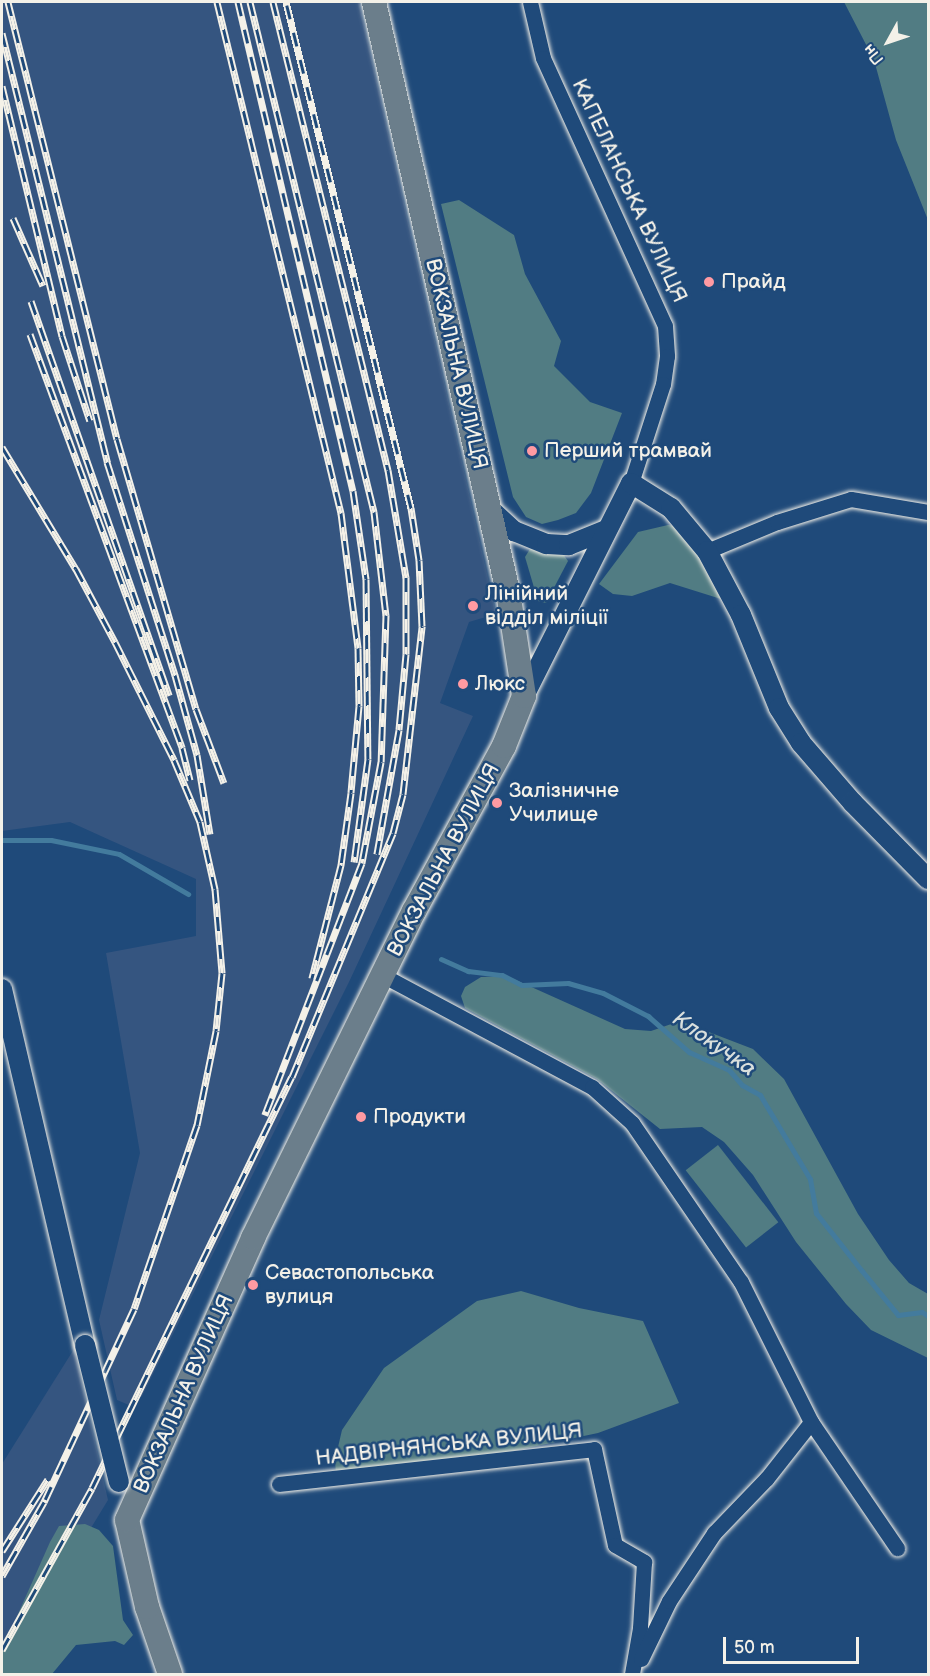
<!DOCTYPE html>
<html>
<head>
<meta charset="utf-8">
<style>
  body { margin:0 }
  #map { position:relative; width:930px; height:1676px; overflow:hidden; background:#1f4a7a; font-family:"Balsamiq Sans",sans-serif }
  div>[style] { position:absolute }
  .built>* { inset:0; background:#355580 }
  .green>* { inset:0; background:#517c83; transform-origin:0 0 }
  .stream>* { height:5px; margin:-2.5px; padding:0 2.5px; transform-origin:2.5px; border-radius:2.5px; background:#437b9d }
  .roads { filter:drop-shadow(0 0 2px #f4f1e8) drop-shadow(0 0 2px #f4f1e8) }
  .minor>* { height:15px; margin:-7.5px; padding:0 7.5px; transform-origin:7.5px; border-radius:7.5px; background:#1f4a7a }
  .tertiary>* { height:20px; margin:-10px; padding:0 10px; transform-origin:10px; border-radius:10px; background:#1f4a7a }
  .primary>* { height:24px; margin:-12px; padding:0 12px; transform-origin:12px; border-radius:12px; background:#6b7e8b }
  .rail>* { height:7px; margin-top:-3.5px; transform-origin:0; background:repeating-linear-gradient(90deg,#1f4a7a 0 14px,#f4f1e8 0 28px); box-sizing:border-box; border-block:2px solid #f4f1e8 }
  .bridges { filter:drop-shadow(0 0 2px #f4f1e8) drop-shadow(0 0 2px #f4f1e8) }
  .tertiary-bridge>* { height:20px; margin:-10px; padding:0 10px; transform-origin:10px; border-radius:10px; background:#1f4a7a }
  .dots>* { width:16px; height:16px; translate:-50% -50%; box-sizing:border-box; border:3px solid #1f4a7a; border-radius:50% }
  span { translate:-50% -50%; white-space:nowrap; text-align:center; line-height:1.15; -webkit-text-stroke:5px #1f4a7a; paint-order:stroke }
  .street-label { font-size:21px; color:#f4f1e8 }
  .poi-label { font-size:21px; color:#f4f1e8 }
  .left { translate:0 -50%; text-align:left }
  .water-label { font-size:22px; color:#d9dfdd; font-style:italic }
  .frame { position:absolute; inset:0; border:3px solid #f4f1e8; pointer-events:none }
  .north { position:absolute; left:858px; top:12px; width:60px; height:60px; -webkit-text-stroke:4px #1f4a7a; paint-order:stroke; rotate:230deg; font-size:16px; font-weight:700; line-height:24px; text-align:center; color:#f4f1e8 }
  .north::after { content:''; display:block; margin:auto; width:21px; height:27px; background:#f4f1e8; clip-path:polygon(50% 0,100% 100%,50% 72%,0 100%) }
  .scale { position:absolute; left:723px; top:1637px; width:136px; height:27px; box-sizing:border-box; border:3px solid #f4f1e8; border-top:0; padding-left:8px; font-size:18px; line-height:21px; white-space:nowrap; color:#f4f1e8; -webkit-text-stroke:4px #1f4a7a; paint-order:stroke }
</style>
</head>
<body>
<div id="map">
  <div class="built">
    <i style="clip-path:polygon(2px 2px,359px 2px,496px 614px,469px 622px,440px 703px,473px 716px,349px 982px,142px 1396px,129px 1405px,117px 1400px,99px 1320px,140px 1153px,106px 953px,196px 936px,196px 879px,70px 822px,2px 831px)"></i>
    <i style="clip-path:polygon(74px 1349px,108px 1500px,2px 1674px,2px 1464px)"></i>
  </div>
  <div class="green">
    <i style="clip-path:polygon(844px 2px,928px 2px,928px 220px,896px 140px,874px 60px)"></i>
    <i style="clip-path:polygon(459px 200px,514px 235px,525px 274px,561px 341px,554px 366px,590px 402px,622px 413px,591px 493px,576px 513px,558px 520px,542px 524px,526px 517px,513px 497px,441px 204px)"></i>
    <i style="clip-path:polygon(668px 525px,675px 526px,694px 544px,721px 599px,670px 583px,632px 596px,613px 594px,599px 584px,638px 532px)"></i>
    <i style="clip-path:polygon(530px 549px,563px 554px,568px 561px,546px 603px,538px 601px,525px 557px)"></i>
    <i style="clip-path:polygon(507px 976px,625px 1029px,651px 1031px,680px 1021px,753px 1049px,784px 1079px,858px 1214px,889px 1260px,909px 1283px,928px 1294px,928px 1358px,871px 1330px,846px 1304px,796px 1242px,753px 1175px,724px 1142px,702px 1127px,660px 1129px,597px 1079px,465px 1008px,461px 996px,465px 987px,481px 977px)"></i>
    <i style="left:718px;top:1145px;width:98px;height:41px;rotate:52deg"></i>
    <i style="clip-path:polygon(521px 1291px,579px 1308px,643px 1321px,679px 1403px,598px 1433px,513px 1451px,336px 1475px,335px 1460px,342px 1430px,384px 1368px,477px 1301px)"></i>
    <i style="clip-path:polygon(85px 1524px,99px 1530px,113px 1546px,123px 1620px,133px 1635px,124px 1645px,115px 1641px,76px 1645px,52px 1674px,2px 1674px,2px 1650px,50px 1542px,59px 1526px)"></i>
  </div>
  <div class="stream">
    <i style="left:2px;top:840px;width:49px"></i>
    <i style="left:51px;top:840px;width:69px;rotate:11.6deg"></i>
    <i style="left:119px;top:854px;width:80px;rotate:30.1deg"></i>
    <i style="left:441px;top:959px;width:30px;rotate:24deg"></i>
    <i style="left:468px;top:971px;width:34px;rotate:7deg"></i>
    <i style="left:502px;top:975px;width:22px;rotate:27deg"></i>
    <i style="left:522px;top:985px;width:46px;rotate:-2.5deg"></i>
    <i style="left:568px;top:983px;width:36px;rotate:16deg"></i>
    <i style="left:603px;top:993px;width:51px;rotate:27.1deg"></i>
    <i style="left:648px;top:1016px;width:55px;rotate:41.3deg"></i>
    <i style="left:689px;top:1052px;width:44px;rotate:24.2deg"></i>
    <i style="left:729px;top:1070px;width:20px;rotate:49deg"></i>
    <i style="left:742px;top:1085px;width:21px;rotate:29deg"></i>
    <i style="left:760px;top:1095px;width:98px;rotate:59.2deg"></i>
    <i style="left:810px;top:1179px;width:35px;rotate:80deg"></i>
    <i style="left:816px;top:1213px;width:74px;rotate:51.6deg"></i>
    <i style="left:862px;top:1271px;width:57px;rotate:50.7deg"></i>
    <i style="left:898px;top:1315px;width:24px;rotate:-7deg"></i>
    <i style="left:922px;top:1312px;width:7px;rotate:34deg"></i>
  </div>
  <div class="roads">
    <div class="minor">
      <i style="left:530px;top:2px;width:57px;rotate:76.9deg"></i>
      <i style="left:543px;top:58px;width:294px;rotate:65.5deg"></i>
      <i style="left:665px;top:326px;width:30px;rotate:86deg"></i>
      <i style="left:667px;top:356px;width:28px;rotate:98deg"></i>
      <i style="left:663px;top:384px;width:104px;rotate:107.9deg"></i>
      <i style="left:707px;top:551px;width:76px;rotate:-22.5deg"></i>
      <i style="left:777px;top:522px;width:77px;rotate:-17.3deg"></i>
      <i style="left:851px;top:499px;width:78px;rotate:9.6deg"></i>
      <i style="left:382px;top:975px;width:238px;rotate:28.1deg"></i>
      <i style="left:592px;top:1087px;width:54px;rotate:42deg"></i>
      <i style="left:632px;top:1123px;width:193px;rotate:55.6deg"></i>
      <i style="left:741px;top:1282px;width:157px;rotate:63.4deg"></i>
      <i style="left:811px;top:1422px;width:153px;rotate:55.7deg"></i>
      <i style="left:279px;top:1484px;width:317px;rotate:-6.3deg"></i>
      <i style="left:594px;top:1449px;width:98px;rotate:77.7deg"></i>
      <i style="left:615px;top:1545px;width:34px;rotate:30deg"></i>
      <i style="left:644px;top:1562px;width:66px;rotate:93.5deg"></i>
      <i style="left:640px;top:1628px;width:47px;rotate:99.9deg"></i>
      <i style="left:641px;top:1659px;width:64px;rotate:-64.2deg"></i>
      <i style="left:669px;top:1601px;width:82px;rotate:-56.5deg"></i>
      <i style="left:714px;top:1533px;width:76px;rotate:-46.1deg"></i>
      <i style="left:767px;top:1478px;width:71px;rotate:-51.8deg"></i>
    </div>
    <div class="tertiary">
      <i style="left:489px;top:508px;width:34px;rotate:43deg"></i>
      <i style="left:514px;top:531px;width:35px;rotate:22deg"></i>
      <i style="left:547px;top:544px;width:22px;rotate:3deg"></i>
      <i style="left:569px;top:545px;width:38px;rotate:-22deg"></i>
      <i style="left:524px;top:696px;width:238px;rotate:-63.3deg"></i>
      <i style="left:631px;top:483px;width:47px;rotate:32deg"></i>
      <i style="left:671px;top:508px;width:56px;rotate:50.1deg"></i>
      <i style="left:707px;top:551px;width:72px;rotate:62deg"></i>
      <i style="left:741px;top:615px;width:100px;rotate:67.8deg"></i>
      <i style="left:779px;top:708px;width:41px;rotate:57.8deg"></i>
      <i style="left:801px;top:743px;width:79px;rotate:49.1deg"></i>
      <i style="left:853px;top:803px;width:107px;rotate:45.4deg"></i>
      <i style="left:2px;top:989px;width:366px;rotate:76.9deg"></i>
    </div>
    <div class="primary">
      <i style="left:170px;top:1674px;width:71px;rotate:-108.9deg"></i>
      <i style="left:147px;top:1607px;width:89px;rotate:-102.9deg"></i>
      <i style="left:127px;top:1520px;width:309px;rotate:-65.9deg"></i>
      <i style="left:253px;top:1238px;width:364px;rotate:-63.8deg"></i>
      <i style="left:414px;top:911px;width:188px;rotate:-61.4deg"></i>
      <i style="left:504px;top:746px;width:54px;rotate:-68.2deg"></i>
      <i style="left:524px;top:696px;width:105px;rotate:-98.7deg"></i>
      <i style="left:508px;top:592px;width:605px;rotate:-102.8deg"></i>
    </div>
  </div>
  <div class="rail">
    <i style="left:8px;top:2px;width:450px;rotate:76deg"></i>
    <i style="left:117px;top:439px;width:281px;rotate:73.7deg"></i>
    <i style="left:196px;top:709px;width:79px;rotate:69.3deg"></i>
    <i style="left:217px;top:2px;width:526px;rotate:76.36deg"></i>
    <i style="left:341px;top:513px;width:136px;rotate:82.8deg"></i>
    <i style="left:358px;top:648px;width:58px;rotate:89deg"></i>
    <i style="left:359px;top:706px;width:87px;rotate:95.3deg"></i>
    <i style="left:351px;top:793px;width:73px;rotate:97.9deg"></i>
    <i style="left:341px;top:865px;width:117px;rotate:104.4deg"></i>
    <i style="left:238px;top:2px;width:502px;rotate:76.77deg"></i>
    <i style="left:353px;top:491px;width:89px;rotate:81.6deg"></i>
    <i style="left:366px;top:579px;width:180px;rotate:89.4deg"></i>
    <i style="left:368px;top:759px;width:104px;rotate:97.7deg"></i>
    <i style="left:250px;top:2px;width:525px;rotate:76.33deg"></i>
    <i style="left:374px;top:512px;width:104px;rotate:83.4deg"></i>
    <i style="left:386px;top:615px;width:147px;rotate:91.9deg"></i>
    <i style="left:381px;top:762px;width:103px;rotate:100.7deg"></i>
    <i style="left:362px;top:863px;width:270px;rotate:111.1deg"></i>
    <i style="left:273px;top:2px;width:482px;rotate:76.2deg"></i>
    <i style="left:388px;top:470px;width:109px;rotate:80.5deg"></i>
    <i style="left:406px;top:577px;width:77px;rotate:90deg"></i>
    <i style="left:406px;top:654px;width:76px;rotate:95.3deg"></i>
    <i style="left:399px;top:730px;width:126px;rotate:100.1deg"></i>
    <i style="left:2px;top:33px;width:442px;rotate:76.2deg"></i>
    <i style="left:107px;top:462px;width:224px;rotate:72.3deg"></i>
    <i style="left:175px;top:675px;width:83px;rotate:74.6deg"></i>
    <i style="left:197px;top:755px;width:80px;rotate:80.7deg"></i>
    <i style="left:2px;top:86px;width:257px;rotate:76.5deg"></i>
    <i style="left:62px;top:336px;width:89px;rotate:71.8deg"></i>
    <i style="left:13px;top:218px;width:74px;rotate:66.2deg"></i>
    <i style="left:31px;top:301px;width:418px;rotate:70.7deg"></i>
    <i style="left:30px;top:334px;width:441px;rotate:69.8deg"></i>
    <i style="left:182px;top:748px;width:33px;rotate:76deg"></i>
    <i style="left:2px;top:447px;width:143px;rotate:58.8deg"></i>
    <i style="left:76px;top:569px;width:83px;rotate:61.9deg"></i>
    <i style="left:115px;top:642px;width:132px;rotate:63.4deg"></i>
    <i style="left:174px;top:760px;width:67px;rotate:67.2deg"></i>
    <i style="left:200px;top:822px;width:69px;rotate:77.4deg"></i>
    <i style="left:215px;top:889px;width:84px;rotate:85.2deg"></i>
    <i style="left:222px;top:973px;width:58px;rotate:95.9deg"></i>
    <i style="left:216px;top:1031px;width:96px;rotate:101.4deg"></i>
    <i style="left:197px;top:1125px;width:194px;rotate:108.9deg"></i>
    <i style="left:134px;top:1309px;width:213px;rotate:115deg"></i>
    <i style="left:44px;top:1502px;width:85px;rotate:119.6deg"></i>
    <i style="left:2px;top:1551px;width:85px;rotate:-57.4deg"></i>
    <i style="left:2px;top:1650px;width:185px;rotate:-60.9deg"></i>
    <i style="left:92px;top:1488px;width:457px;rotate:-64.1deg"></i>
    <i style="left:292px;top:1077px;width:264px;rotate:-67.5deg"></i>
    <i style="left:393px;top:833px;width:40px;rotate:-75.6deg"></i>
    <i style="left:403px;top:794px;width:169px;rotate:-83.5deg"></i>
    <i style="left:422px;top:626px;width:66px;rotate:-92.6deg"></i>
    <i style="left:419px;top:560px;width:53px;rotate:-98.7deg"></i>
    <i style="left:411px;top:508px;width:521px;rotate:-103.88deg"></i>
  </div>
  <div class="bridges">
    <div class="tertiary-bridge">
      <i style="left:85px;top:1345px;width:141px;rotate:76.1deg"></i>
    </div>
  </div>
  <div class="dots">
    <i style="left:709px;top:282px;background:#ff9aa2"></i>
    <i style="left:532px;top:451px;background:#ff9aa2"></i>
    <i style="left:473px;top:606px;background:#ff9aa2"></i>
    <i style="left:463px;top:684px;background:#ff9aa2"></i>
    <i style="left:497px;top:803px;background:#ff9aa2"></i>
    <i style="left:361px;top:1117px;background:#ff9aa2"></i>
    <i style="left:253px;top:1285px;background:#ff9aa2"></i>
  </div>
  <div class="street-label">
    <span style="left:629px;top:191px;rotate:65deg">КАПЕЛАНСЬКА ВУЛИЦЯ</span>
    <span style="left:456px;top:364px;rotate:77deg">ВОКЗАЛЬНА ВУЛИЦЯ</span>
    <span style="left:444px;top:860px;rotate:-62deg">ВОКЗАЛЬНА ВУЛИЦЯ</span>
    <span style="left:184px;top:1394px;rotate:-66deg">ВОКЗАЛЬНА ВУЛИЦЯ</span>
    <span style="left:449px;top:1445px;rotate:-6deg">НАДВІРНЯНСЬКА ВУЛИЦЯ</span>
  </div>
  <div class="poi-label">
    <span class="left" style="left:721px;top:282px">Прайд</span>
    <span class="left" style="left:544px;top:451px">Перший трамвай</span>
    <span class="left" style="left:485px;top:606px">Лінійний<br>відділ міліції</span>
    <span class="left" style="left:475px;top:684px">Люкс</span>
    <span class="left" style="left:509px;top:803px">Залізничне<br>Училище</span>
    <span class="left" style="left:373px;top:1117px">Продукти</span>
    <span class="left" style="left:265px;top:1285px">Севастопольська<br>вулиця</span>
  </div>
  <div class="water-label">
    <span style="left:714px;top:1044px;rotate:35deg">Клокучка</span>
  </div>
  <div class="frame"></div>
  <div class="north">Пн</div>
  <div class="scale">50 m</div>
</div>
</body>
</html>
